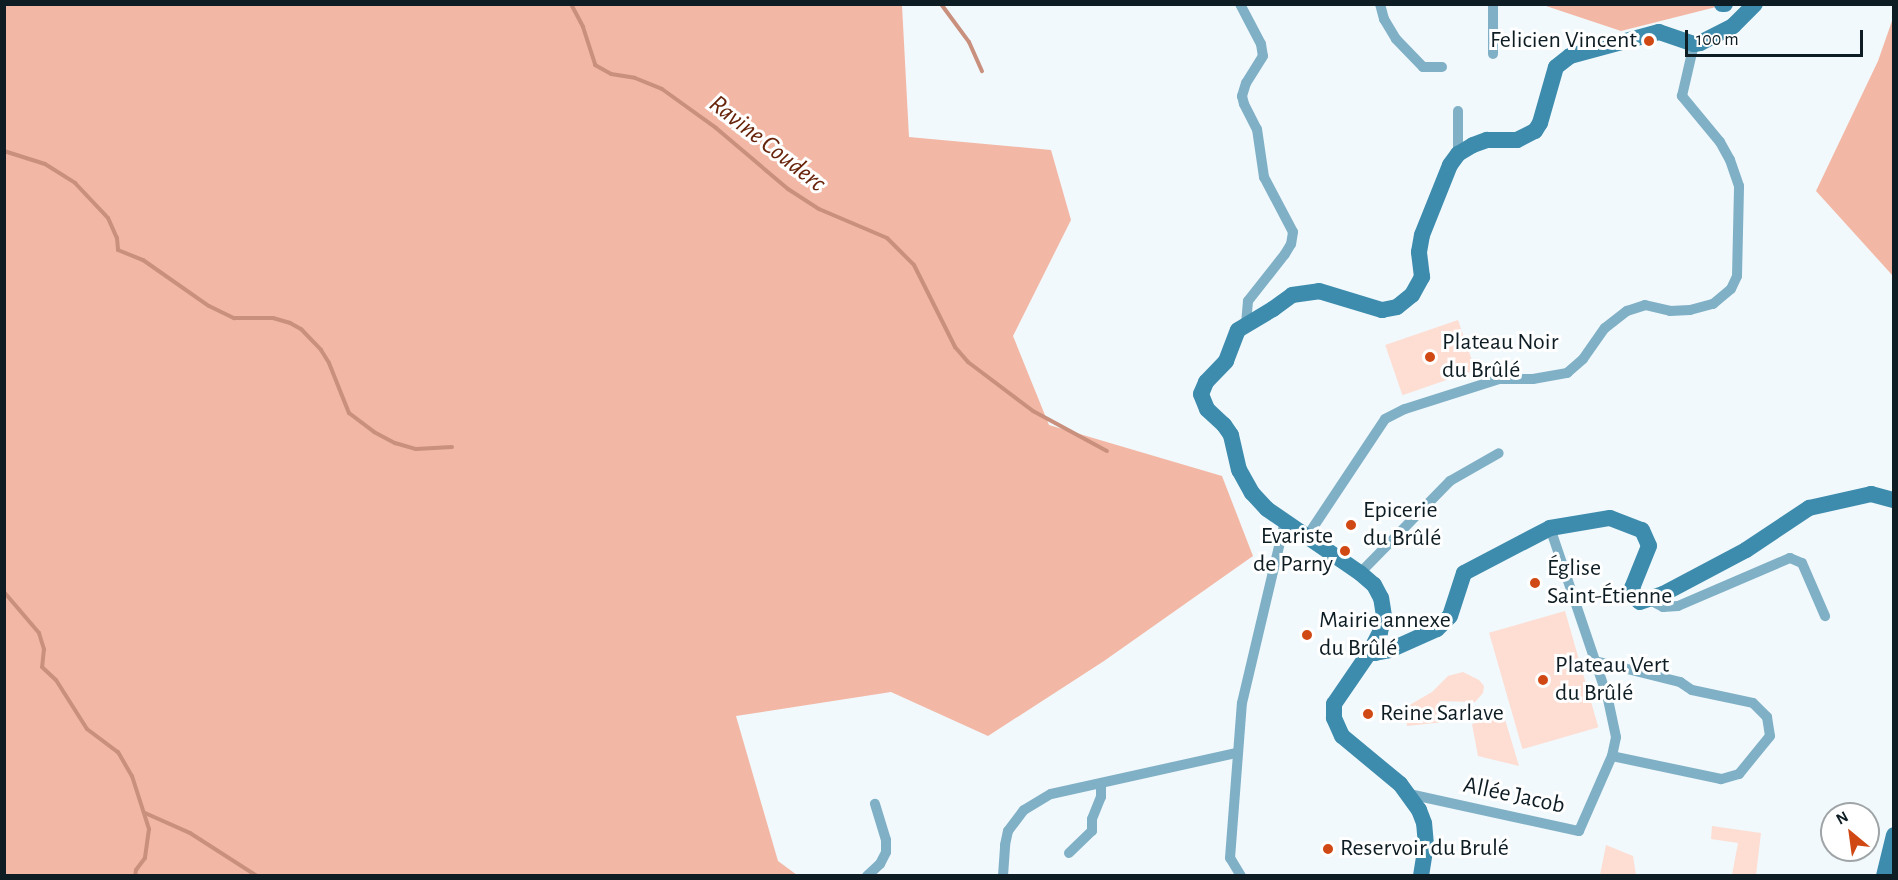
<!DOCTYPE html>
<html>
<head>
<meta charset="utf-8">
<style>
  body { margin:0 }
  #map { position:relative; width:1898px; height:880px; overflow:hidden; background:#f1f9fd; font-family:"Alegreya Sans",sans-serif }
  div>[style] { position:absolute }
  .green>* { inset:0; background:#feddd2; transform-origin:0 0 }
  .forest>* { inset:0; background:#f3b8a5 }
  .stream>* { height:4px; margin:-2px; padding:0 2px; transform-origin:2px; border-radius:2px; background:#c8907d }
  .street>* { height:10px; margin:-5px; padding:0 5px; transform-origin:5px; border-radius:5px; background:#80b0c6 }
  .secondary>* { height:16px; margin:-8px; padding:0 8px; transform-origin:8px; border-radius:8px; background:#3e8cad }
  .dots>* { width:16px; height:16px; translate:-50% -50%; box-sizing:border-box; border:3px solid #fff; border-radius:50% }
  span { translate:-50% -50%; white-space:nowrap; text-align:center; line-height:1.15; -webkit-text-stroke:6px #fff; paint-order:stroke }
  .poi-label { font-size:24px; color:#0e1d24 }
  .right { translate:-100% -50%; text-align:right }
  .left { translate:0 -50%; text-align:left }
  .street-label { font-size:24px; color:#0e1d24 }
  .water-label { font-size:26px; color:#68240b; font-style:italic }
  .frame { position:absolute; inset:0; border:6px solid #0e1d24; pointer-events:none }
  .north { position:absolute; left:1820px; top:802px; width:60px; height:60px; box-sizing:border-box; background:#fff; border:2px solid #9fa5a7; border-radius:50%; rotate:331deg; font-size:16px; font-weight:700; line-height:24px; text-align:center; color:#0e1d24 }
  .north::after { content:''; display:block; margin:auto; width:21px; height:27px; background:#d04914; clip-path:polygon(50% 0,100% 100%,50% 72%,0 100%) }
  .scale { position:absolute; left:1685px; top:30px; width:178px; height:27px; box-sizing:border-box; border:3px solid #0e1d24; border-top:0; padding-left:8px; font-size:18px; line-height:21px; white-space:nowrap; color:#0e1d24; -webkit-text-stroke:4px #fff; paint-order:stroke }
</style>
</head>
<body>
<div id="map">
  <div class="green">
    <i style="left:1458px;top:320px;width:53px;height:77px;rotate:71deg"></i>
    <i style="left:1565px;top:611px;width:121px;height:79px;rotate:74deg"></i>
    <i style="clip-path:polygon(1463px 672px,1479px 680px,1484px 686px,1483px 693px,1475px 702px,1439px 701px,1453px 721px,1407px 726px,1406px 717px,1397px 718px,1394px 714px,1432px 692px,1448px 676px)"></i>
    <i style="clip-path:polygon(1504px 716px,1519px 766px,1478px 756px,1472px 724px)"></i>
    <i style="clip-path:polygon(1712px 826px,1761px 833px,1756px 875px,1732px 875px,1738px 843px,1711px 839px)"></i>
    <i style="clip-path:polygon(1606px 845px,1633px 856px,1636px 875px,1600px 875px)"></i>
  </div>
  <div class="forest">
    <i style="clip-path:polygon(5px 4px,902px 5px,909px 137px,1051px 150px,1071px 220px,1013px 336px,1049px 425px,1222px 476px,1253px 556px,1104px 661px,988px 736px,891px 692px,736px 716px,778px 861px,797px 875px,5px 875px)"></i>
    <i style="clip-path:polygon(1543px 5px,1724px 5px,1621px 31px)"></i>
    <i style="clip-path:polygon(1893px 18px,1894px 276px,1893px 276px,1816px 191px,1878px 61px)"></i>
  </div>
  <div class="stream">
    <i style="left:571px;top:4px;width:26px;rotate:62deg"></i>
    <i style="left:583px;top:27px;width:40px;rotate:72deg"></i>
    <i style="left:595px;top:65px;width:18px;rotate:29deg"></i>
    <i style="left:611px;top:74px;width:24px;rotate:9deg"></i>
    <i style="left:635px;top:78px;width:29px;rotate:22deg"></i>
    <i style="left:662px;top:89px;width:67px;rotate:35.8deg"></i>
    <i style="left:716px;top:128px;width:94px;rotate:40.3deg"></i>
    <i style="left:788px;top:189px;width:37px;rotate:33deg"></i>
    <i style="left:819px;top:209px;width:74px;rotate:23.1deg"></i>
    <i style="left:887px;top:238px;width:38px;rotate:45deg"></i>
    <i style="left:914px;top:265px;width:92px;rotate:63.4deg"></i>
    <i style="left:955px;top:347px;width:20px;rotate:49deg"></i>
    <i style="left:968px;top:362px;width:81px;rotate:37deg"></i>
    <i style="left:1033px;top:411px;width:84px;rotate:28.4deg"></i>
    <i style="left:941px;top:4px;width:47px;rotate:53.6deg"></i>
    <i style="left:969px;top:42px;width:32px;rotate:66deg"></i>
    <i style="left:4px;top:151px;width:43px;rotate:17.6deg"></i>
    <i style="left:45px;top:164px;width:36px;rotate:32deg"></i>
    <i style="left:75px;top:183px;width:48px;rotate:46.7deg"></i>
    <i style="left:108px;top:218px;width:22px;rotate:66deg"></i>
    <i style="left:117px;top:238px;width:12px;rotate:85deg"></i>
    <i style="left:118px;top:250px;width:27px;rotate:22deg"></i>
    <i style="left:143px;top:260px;width:80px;rotate:34.9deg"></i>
    <i style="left:209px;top:306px;width:28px;rotate:26deg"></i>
    <i style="left:234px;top:318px;width:39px"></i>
    <i style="left:273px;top:318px;width:18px;rotate:16deg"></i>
    <i style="left:290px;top:323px;width:13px;rotate:29deg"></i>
    <i style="left:301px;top:329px;width:29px;rotate:46deg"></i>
    <i style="left:321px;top:350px;width:15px;rotate:58deg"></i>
    <i style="left:329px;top:363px;width:54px;rotate:68.2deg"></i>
    <i style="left:349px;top:413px;width:31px;rotate:37deg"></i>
    <i style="left:374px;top:432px;width:24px;rotate:28deg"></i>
    <i style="left:395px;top:443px;width:22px;rotate:16deg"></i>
    <i style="left:416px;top:449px;width:36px;rotate:-3deg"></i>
    <i style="left:4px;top:592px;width:54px;rotate:49.5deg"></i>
    <i style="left:39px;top:633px;width:17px;rotate:73deg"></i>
    <i style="left:44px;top:649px;width:18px;rotate:96deg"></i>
    <i style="left:42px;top:667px;width:19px;rotate:43deg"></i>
    <i style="left:56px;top:680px;width:58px;rotate:57.7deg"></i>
    <i style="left:87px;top:729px;width:39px;rotate:37deg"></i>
    <i style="left:118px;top:752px;width:28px;rotate:60deg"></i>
    <i style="left:132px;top:776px;width:56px;rotate:72.2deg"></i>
    <i style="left:149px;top:829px;width:29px;rotate:98deg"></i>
    <i style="left:145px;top:858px;width:15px;rotate:127deg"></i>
    <i style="left:136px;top:870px;width:6px;rotate:99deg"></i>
    <i style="left:145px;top:813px;width:49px;rotate:24deg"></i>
    <i style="left:190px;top:833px;width:80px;rotate:32.7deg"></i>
  </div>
  <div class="street">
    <i style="left:1240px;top:4px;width:45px;rotate:62.3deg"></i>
    <i style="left:1261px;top:44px;width:12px;rotate:81deg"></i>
    <i style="left:1263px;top:56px;width:32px;rotate:122deg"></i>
    <i style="left:1246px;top:83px;width:14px;rotate:107deg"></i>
    <i style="left:1242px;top:96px;width:8px;rotate:76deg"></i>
    <i style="left:1244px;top:104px;width:28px;rotate:63deg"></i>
    <i style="left:1257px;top:129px;width:49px;rotate:81.7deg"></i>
    <i style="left:1264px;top:177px;width:62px;rotate:62.2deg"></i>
    <i style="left:1293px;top:232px;width:12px;rotate:99deg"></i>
    <i style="left:1291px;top:244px;width:12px;rotate:121deg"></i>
    <i style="left:1285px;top:254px;width:60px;rotate:128.2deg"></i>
    <i style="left:1248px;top:301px;width:22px;rotate:95deg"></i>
    <i style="left:1380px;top:4px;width:16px;rotate:75deg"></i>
    <i style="left:1384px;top:19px;width:23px;rotate:59deg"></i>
    <i style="left:1396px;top:39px;width:39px;rotate:46deg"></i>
    <i style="left:1423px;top:67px;width:19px"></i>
    <i style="left:1493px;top:54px;width:50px;rotate:-90deg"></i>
    <i style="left:1458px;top:154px;width:43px;rotate:-90deg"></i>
    <i style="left:1308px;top:535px;width:139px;rotate:-56.4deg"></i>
    <i style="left:1385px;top:419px;width:22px;rotate:-27deg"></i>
    <i style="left:1405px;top:409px;width:99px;rotate:-17.7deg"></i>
    <i style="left:1499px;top:379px;width:34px"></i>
    <i style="left:1533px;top:379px;width:35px;rotate:-10deg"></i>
    <i style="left:1567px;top:373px;width:21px;rotate:-41deg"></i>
    <i style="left:1583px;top:359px;width:38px;rotate:-55deg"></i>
    <i style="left:1605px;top:328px;width:28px;rotate:-38deg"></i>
    <i style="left:1627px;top:311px;width:19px;rotate:-18deg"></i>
    <i style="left:1645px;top:305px;width:26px;rotate:13deg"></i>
    <i style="left:1670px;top:311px;width:20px;rotate:-3deg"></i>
    <i style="left:1690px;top:310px;width:24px;rotate:-15deg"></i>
    <i style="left:1713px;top:304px;width:23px;rotate:-40deg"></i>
    <i style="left:1731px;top:289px;width:14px;rotate:-65deg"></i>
    <i style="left:1737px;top:276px;width:90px;rotate:-88.7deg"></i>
    <i style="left:1739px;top:186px;width:28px;rotate:-109deg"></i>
    <i style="left:1730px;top:160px;width:21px;rotate:-119deg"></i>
    <i style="left:1720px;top:142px;width:60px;rotate:-129.6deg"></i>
    <i style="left:1682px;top:96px;width:53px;rotate:-77deg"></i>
    <i style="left:1360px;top:573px;width:129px;rotate:-45.6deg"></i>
    <i style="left:1450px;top:481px;width:56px;rotate:-29.7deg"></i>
    <i style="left:1650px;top:600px;width:15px;rotate:28deg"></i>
    <i style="left:1663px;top:607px;width:15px;rotate:-4deg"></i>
    <i style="left:1678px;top:606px;width:122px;rotate:-23.2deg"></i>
    <i style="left:1790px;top:558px;width:13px;rotate:23deg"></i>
    <i style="left:1802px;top:563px;width:58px;rotate:66.5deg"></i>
    <i style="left:1595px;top:661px;width:88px;rotate:13.9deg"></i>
    <i style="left:1680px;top:682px;width:14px;rotate:34deg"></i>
    <i style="left:1692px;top:690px;width:62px;rotate:12deg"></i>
    <i style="left:1753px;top:703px;width:20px;rotate:45deg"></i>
    <i style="left:1767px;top:717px;width:19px;rotate:81deg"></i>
    <i style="left:1770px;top:736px;width:49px;rotate:129.2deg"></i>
    <i style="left:1739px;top:774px;width:19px;rotate:164deg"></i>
    <i style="left:1721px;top:779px;width:111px;rotate:-168.1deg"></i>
    <i style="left:1409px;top:794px;width:174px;rotate:12.3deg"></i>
    <i style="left:1579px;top:831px;width:82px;rotate:-66.3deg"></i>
    <i style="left:1612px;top:756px;width:19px;rotate:-78deg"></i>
    <i style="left:1616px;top:737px;width:39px;rotate:-102deg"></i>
    <i style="left:1608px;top:699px;width:181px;rotate:-108.7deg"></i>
    <i style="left:1069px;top:853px;width:32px;rotate:-44deg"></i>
    <i style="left:1092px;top:831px;width:12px;rotate:-90deg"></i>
    <i style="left:1092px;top:819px;width:24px;rotate:-68deg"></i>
    <i style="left:1101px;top:797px;width:13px;rotate:-90deg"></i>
    <i style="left:867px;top:876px;width:18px;rotate:-43deg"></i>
    <i style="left:880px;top:864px;width:13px;rotate:-63deg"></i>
    <i style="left:886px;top:852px;width:12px;rotate:-90deg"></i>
    <i style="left:886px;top:840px;width:38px;rotate:-107deg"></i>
    <i style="left:1003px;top:876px;width:31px;rotate:-86deg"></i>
    <i style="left:1005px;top:845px;width:14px;rotate:-78deg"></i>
    <i style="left:1008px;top:831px;width:26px;rotate:-53deg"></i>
    <i style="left:1024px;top:810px;width:31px;rotate:-31deg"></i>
    <i style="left:1051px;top:794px;width:189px;rotate:-12.5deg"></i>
    <i style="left:1241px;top:876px;width:21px;rotate:-121deg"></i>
    <i style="left:1230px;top:858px;width:155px;rotate:-85.6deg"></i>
    <i style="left:1242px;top:703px;width:187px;rotate:-76.7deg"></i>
  </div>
  <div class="secondary">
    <i style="left:1722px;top:4px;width:3px"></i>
    <i style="left:1371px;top:650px;width:5px;rotate:37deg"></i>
    <i style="left:1375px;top:653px;width:15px;rotate:-11deg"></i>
    <i style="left:1390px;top:650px;width:51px;rotate:-24.1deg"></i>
    <i style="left:1437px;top:629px;width:18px;rotate:-45deg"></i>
    <i style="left:1450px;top:616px;width:45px;rotate:-72deg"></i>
    <i style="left:1464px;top:573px;width:97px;rotate:-27.6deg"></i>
    <i style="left:1550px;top:528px;width:61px;rotate:-9.5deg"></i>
    <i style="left:1610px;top:518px;width:34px;rotate:21deg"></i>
    <i style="left:1642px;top:530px;width:17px;rotate:66deg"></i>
    <i style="left:1649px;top:546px;width:45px;rotate:112deg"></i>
    <i style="left:1632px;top:588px;width:10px;rotate:73deg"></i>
    <i style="left:1635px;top:598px;width:6px;rotate:39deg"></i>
    <i style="left:1640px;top:602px;width:24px;rotate:-19deg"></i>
    <i style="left:1663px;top:594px;width:94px;rotate:-27.9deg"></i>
    <i style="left:1746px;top:550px;width:76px;rotate:-33.7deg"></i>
    <i style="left:1809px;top:508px;width:64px;rotate:-12.7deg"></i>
    <i style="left:1871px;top:494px;width:24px;rotate:15deg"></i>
    <i style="left:1421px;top:876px;width:31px;rotate:-81deg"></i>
    <i style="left:1426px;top:845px;width:22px;rotate:-95deg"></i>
    <i style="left:1424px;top:823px;width:14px;rotate:-111deg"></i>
    <i style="left:1419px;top:810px;width:32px;rotate:-126deg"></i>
    <i style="left:1400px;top:784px;width:75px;rotate:-140.4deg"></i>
    <i style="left:1342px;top:736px;width:20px;rotate:-114deg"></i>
    <i style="left:1334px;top:718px;width:14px;rotate:-90deg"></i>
    <i style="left:1334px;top:704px;width:65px;rotate:-55.6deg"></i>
    <i style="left:1371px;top:650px;width:20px;rotate:-63deg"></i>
    <i style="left:1380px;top:632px;width:16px;rotate:-76deg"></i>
    <i style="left:1384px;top:616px;width:18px;rotate:-99deg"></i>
    <i style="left:1381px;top:598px;width:15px;rotate:-118deg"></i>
    <i style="left:1374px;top:585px;width:18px;rotate:-139deg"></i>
    <i style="left:1360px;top:573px;width:113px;rotate:-145.5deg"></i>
    <i style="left:1267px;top:509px;width:22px;rotate:-133deg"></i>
    <i style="left:1252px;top:493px;width:26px;rotate:-119deg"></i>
    <i style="left:1239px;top:470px;width:36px;rotate:-103deg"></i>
    <i style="left:1231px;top:435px;width:12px;rotate:-125deg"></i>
    <i style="left:1224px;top:425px;width:23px;rotate:-137deg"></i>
    <i style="left:1207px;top:409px;width:16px;rotate:-112deg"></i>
    <i style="left:1201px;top:394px;width:13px;rotate:-67deg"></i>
    <i style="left:1206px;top:382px;width:29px;rotate:-46deg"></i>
    <i style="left:1226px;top:361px;width:33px;rotate:-69deg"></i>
    <i style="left:1238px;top:330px;width:41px;rotate:-31deg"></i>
    <i style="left:1273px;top:309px;width:24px;rotate:-36deg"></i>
    <i style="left:1292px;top:295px;width:27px;rotate:-8deg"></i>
    <i style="left:1319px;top:291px;width:66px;rotate:16.8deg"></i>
    <i style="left:1382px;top:310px;width:15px;rotate:-11deg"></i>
    <i style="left:1397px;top:307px;width:19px;rotate:-39deg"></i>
    <i style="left:1412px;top:295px;width:21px;rotate:-61deg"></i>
    <i style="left:1422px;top:277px;width:25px;rotate:-97deg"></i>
    <i style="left:1419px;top:252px;width:17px;rotate:-80deg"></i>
    <i style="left:1422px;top:235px;width:75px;rotate:-68.2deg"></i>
    <i style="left:1450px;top:165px;width:14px;rotate:-54deg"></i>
    <i style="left:1458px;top:154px;width:17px;rotate:-31deg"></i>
    <i style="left:1473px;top:145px;width:15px;rotate:-20deg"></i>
    <i style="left:1487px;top:140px;width:30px"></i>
    <i style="left:1517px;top:140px;width:20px;rotate:-27deg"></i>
    <i style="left:1535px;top:131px;width:9px;rotate:-58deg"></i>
    <i style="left:1540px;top:123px;width:58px;rotate:-74.1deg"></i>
    <i style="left:1556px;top:67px;width:18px;rotate:-38deg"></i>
    <i style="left:1570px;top:56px;width:92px;rotate:-15.1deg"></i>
    <i style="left:1659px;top:32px;width:37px;rotate:19deg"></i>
    <i style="left:1694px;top:44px;width:6px;rotate:-9deg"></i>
    <i style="left:1700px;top:43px;width:37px;rotate:-27deg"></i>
    <i style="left:1733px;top:26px;width:31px;rotate:-45deg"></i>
    <i style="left:1884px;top:876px;width:42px;rotate:-76.3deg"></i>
  </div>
  <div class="dots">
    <i style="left:1649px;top:41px;background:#d04914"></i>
    <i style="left:1430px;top:357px;background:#d04914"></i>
    <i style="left:1351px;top:525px;background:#d04914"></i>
    <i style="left:1345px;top:551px;background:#d04914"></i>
    <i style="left:1535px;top:583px;background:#d04914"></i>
    <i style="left:1307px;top:635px;background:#d04914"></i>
    <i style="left:1543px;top:680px;background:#d04914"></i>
    <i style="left:1368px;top:714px;background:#d04914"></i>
    <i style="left:1328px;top:849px;background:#d04914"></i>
  </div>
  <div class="poi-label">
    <span class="right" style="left:1637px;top:41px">Felicien Vincent</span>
    <span class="left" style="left:1442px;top:357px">Plateau Noir<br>du Brûlé</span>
    <span class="left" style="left:1363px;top:525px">Epicerie<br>du Brûlé</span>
    <span class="right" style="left:1333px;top:551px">Evariste<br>de Parny</span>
    <span class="left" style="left:1547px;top:583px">Église<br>Saint-Étienne</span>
    <span class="left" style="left:1319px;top:635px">Mairie annexe<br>du Brûlé</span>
    <span class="left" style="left:1555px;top:680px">Plateau Vert<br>du Brûlé</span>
    <span class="left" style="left:1380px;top:714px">Reine Sarlave</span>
    <span class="left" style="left:1340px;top:849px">Reservoir du Brulé</span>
  </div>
  <div class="street-label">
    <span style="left:1514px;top:796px;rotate:12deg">Allée Jacob</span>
  </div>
  <div class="water-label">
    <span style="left:767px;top:144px;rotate:38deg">Ravine Couderc</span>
  </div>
  <div class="frame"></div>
  <div class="north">N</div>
  <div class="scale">100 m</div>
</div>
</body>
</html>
